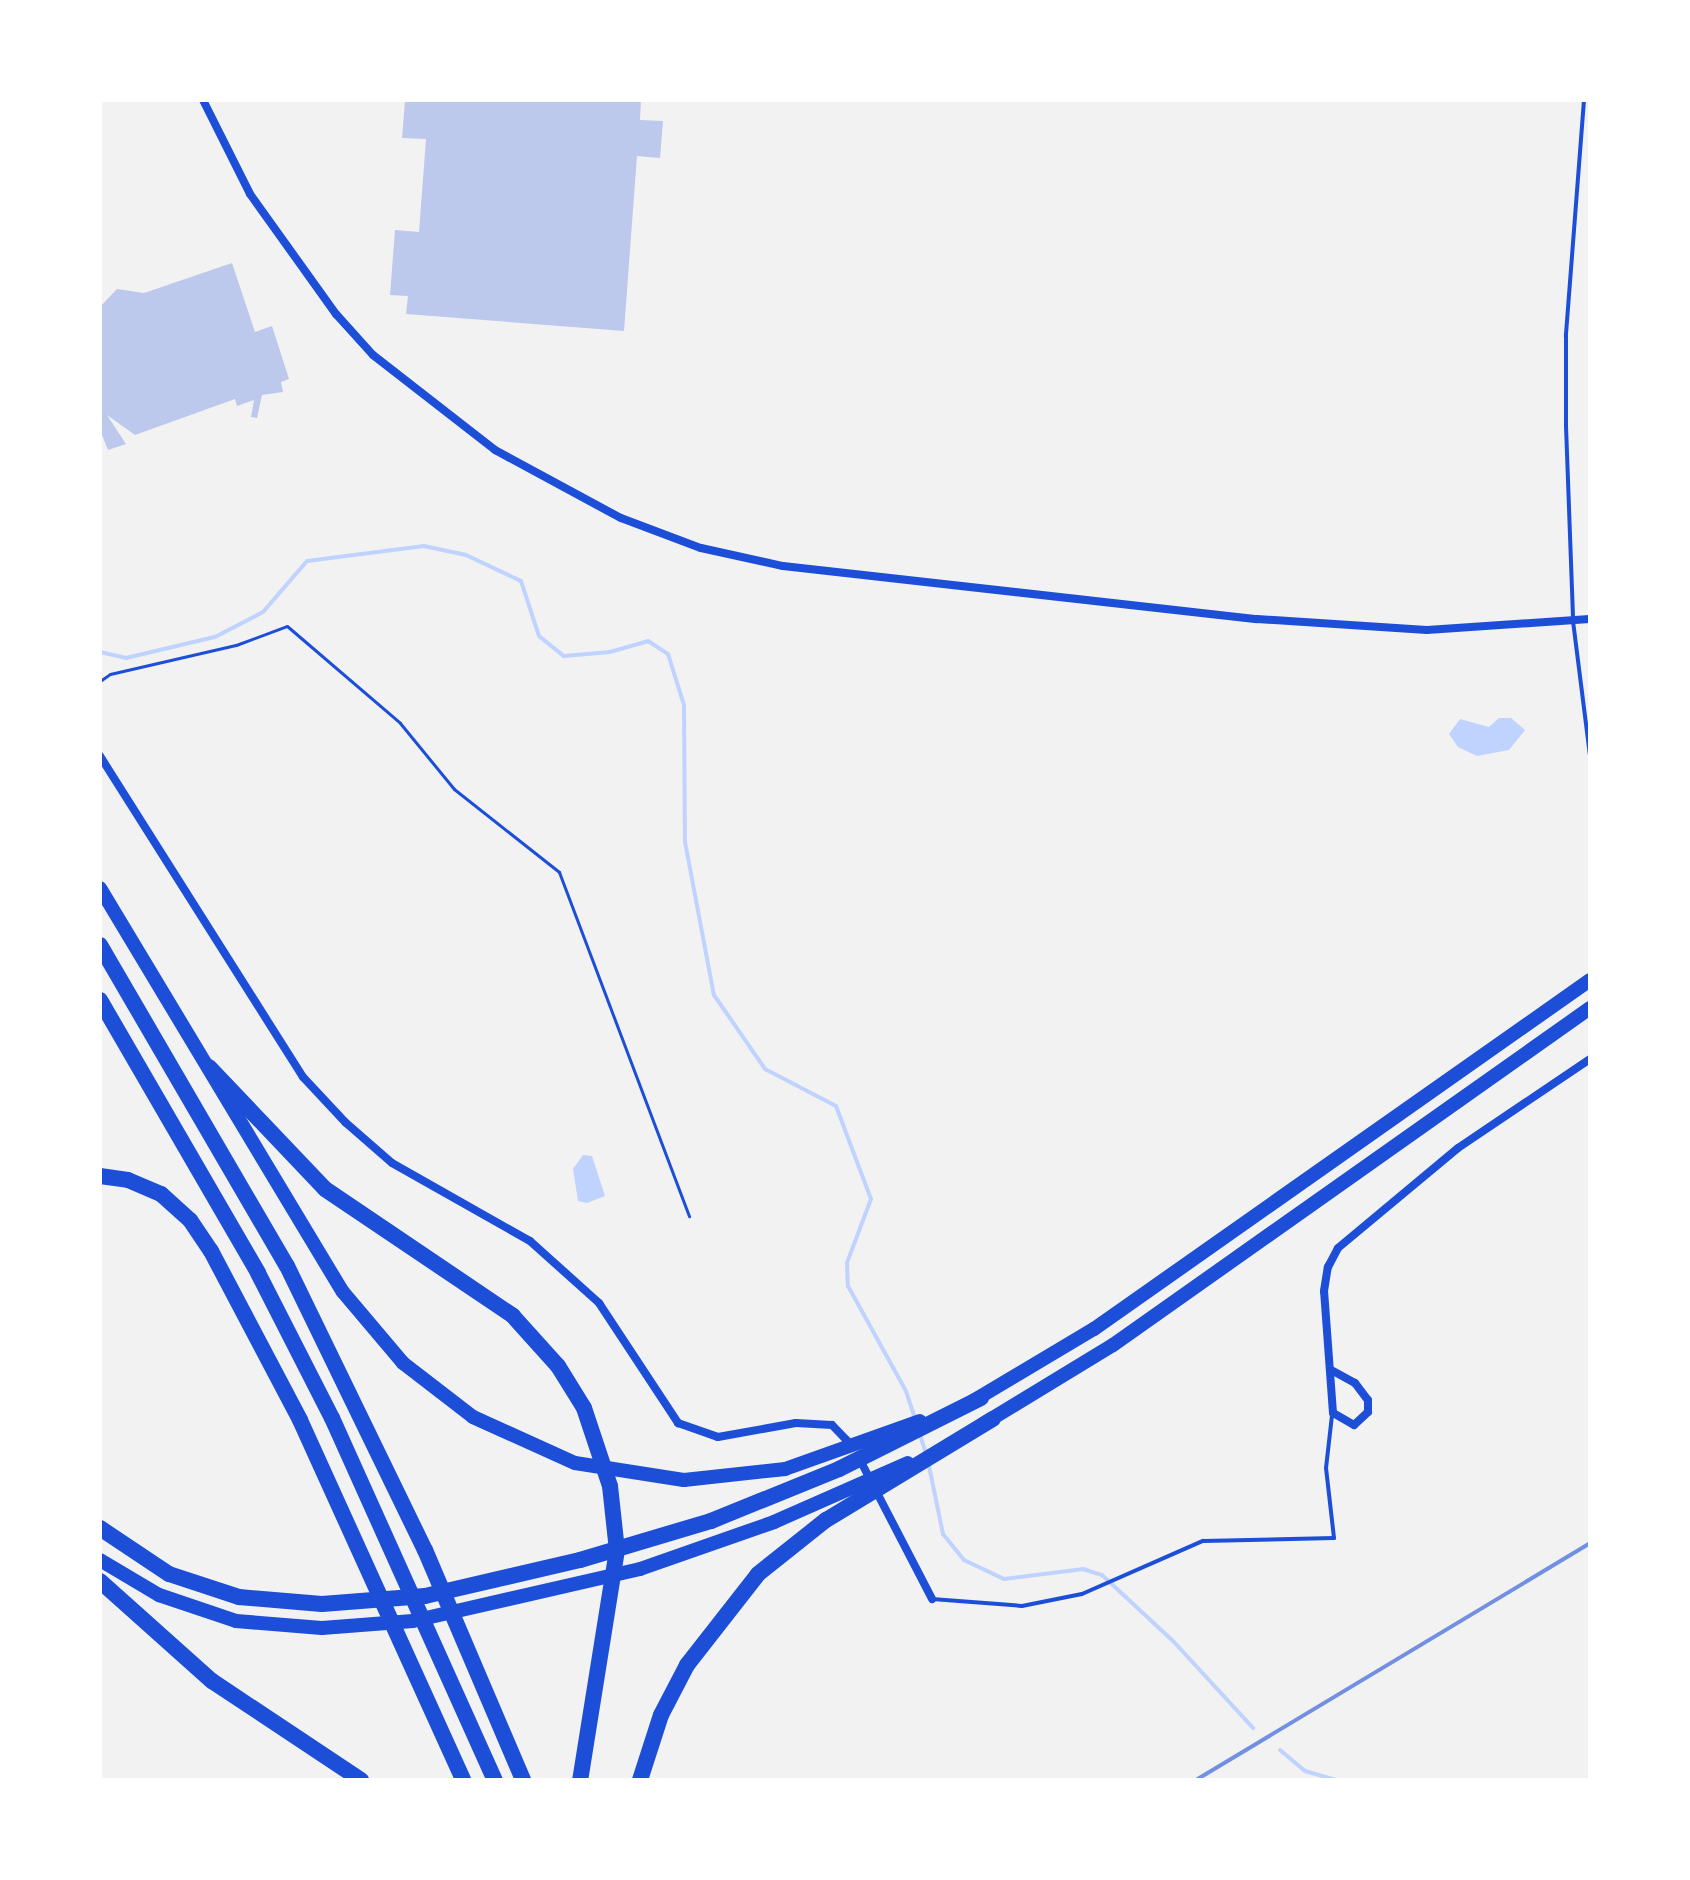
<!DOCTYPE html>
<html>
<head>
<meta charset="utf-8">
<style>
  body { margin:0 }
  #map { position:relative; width:1690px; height:1880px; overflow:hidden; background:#f2f2f2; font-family:"Public Sans",sans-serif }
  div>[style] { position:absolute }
  .water>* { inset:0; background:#bfd3fe }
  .stream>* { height:4px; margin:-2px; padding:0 2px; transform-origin:2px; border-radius:2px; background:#bfd3fe }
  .building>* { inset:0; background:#bdc9ec }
  .path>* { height:3px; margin:-1.5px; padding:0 1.5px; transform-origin:1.5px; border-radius:1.5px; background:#1d4ed8 }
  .service>* { height:4px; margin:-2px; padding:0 2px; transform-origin:2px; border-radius:2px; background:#1d4ed8 }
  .minor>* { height:8px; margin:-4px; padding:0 4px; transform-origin:4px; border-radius:4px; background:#1d4ed8 }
  .trunk>* { height:14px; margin:-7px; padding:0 7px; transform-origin:7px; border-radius:7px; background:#1d4ed8 }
  .motorway>* { height:16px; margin:-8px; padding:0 8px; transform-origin:8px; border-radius:8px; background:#1d4ed8 }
  .rail>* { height:4px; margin:-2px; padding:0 2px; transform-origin:2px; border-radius:2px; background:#7290e2 }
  span { translate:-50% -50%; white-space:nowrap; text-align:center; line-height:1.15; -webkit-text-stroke:8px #fff; paint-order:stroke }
  .frame { position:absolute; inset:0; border:102px solid #fff; pointer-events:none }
</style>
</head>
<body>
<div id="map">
  <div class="water">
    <i style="clip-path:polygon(1499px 718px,1511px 718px,1525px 730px,1509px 750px,1477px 756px,1458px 747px,1449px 734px,1460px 719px,1489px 727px)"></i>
    <i style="clip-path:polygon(583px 1155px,592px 1156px,605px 1196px,587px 1203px,578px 1201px,573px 1169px)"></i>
  </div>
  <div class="stream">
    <i style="left:100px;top:652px;width:27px;rotate:13deg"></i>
    <i style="left:126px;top:658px;width:91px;rotate:-13.3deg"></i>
    <i style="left:215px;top:637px;width:54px;rotate:-27.5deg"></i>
    <i style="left:263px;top:612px;width:67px;rotate:-49.2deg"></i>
    <i style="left:307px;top:561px;width:118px;rotate:-7.3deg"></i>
    <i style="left:424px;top:546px;width:43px;rotate:12.1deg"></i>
    <i style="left:466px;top:555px;width:61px;rotate:25.3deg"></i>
    <i style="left:521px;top:581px;width:58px;rotate:71.9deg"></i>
    <i style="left:539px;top:636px;width:32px;rotate:39deg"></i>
    <i style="left:564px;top:656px;width:46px;rotate:-5deg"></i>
    <i style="left:610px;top:652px;width:40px;rotate:-16deg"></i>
    <i style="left:648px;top:641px;width:24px;rotate:33deg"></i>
    <i style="left:668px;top:654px;width:53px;rotate:72.6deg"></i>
    <i style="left:684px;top:705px;width:137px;rotate:89.6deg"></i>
    <i style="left:685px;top:842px;width:156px;rotate:79.3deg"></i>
    <i style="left:714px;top:995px;width:90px;rotate:55.4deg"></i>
    <i style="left:765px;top:1069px;width:80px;rotate:27.5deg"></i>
    <i style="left:836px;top:1106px;width:99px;rotate:69.4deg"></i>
    <i style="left:871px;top:1199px;width:68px;rotate:110.6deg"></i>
    <i style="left:847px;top:1263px;width:23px;rotate:88deg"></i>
    <i style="left:848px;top:1286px;width:120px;rotate:61.1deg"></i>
    <i style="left:906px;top:1391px;width:29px;rotate:72deg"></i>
    <i style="left:920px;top:1435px;width:19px;rotate:72deg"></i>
    <i style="left:928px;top:1461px;width:75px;rotate:78.4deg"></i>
    <i style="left:943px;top:1534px;width:33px;rotate:51deg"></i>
    <i style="left:964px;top:1560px;width:44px;rotate:25.4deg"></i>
    <i style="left:1004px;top:1579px;width:80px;rotate:-7.2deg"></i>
    <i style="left:1083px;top:1569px;width:20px;rotate:18deg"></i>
    <i style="left:1102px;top:1575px;width:98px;rotate:42.9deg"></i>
    <i style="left:1174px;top:1642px;width:117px;rotate:47.4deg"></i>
    <i style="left:1280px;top:1750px;width:33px;rotate:40deg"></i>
    <i style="left:1305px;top:1771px;width:32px;rotate:16deg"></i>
  </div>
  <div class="building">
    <i style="clip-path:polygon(435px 100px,641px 100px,640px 120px,663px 121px,660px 158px,637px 156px,624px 331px,406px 314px,408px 296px,390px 295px,395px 230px,419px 232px,426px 139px,402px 138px,405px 101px)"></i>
    <i style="clip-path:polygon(232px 263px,255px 332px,272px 326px,289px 379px,281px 382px,283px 392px,262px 395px,257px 418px,251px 417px,254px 400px,237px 406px,235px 399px,135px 435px,107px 415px,126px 444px,108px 450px,100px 430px,100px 307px,117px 289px,144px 293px)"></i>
  </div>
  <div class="path">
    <i style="left:100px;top:681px;width:12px;rotate:-35deg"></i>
    <i style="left:110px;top:674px;width:129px;rotate:-13deg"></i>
    <i style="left:236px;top:645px;width:54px;rotate:-20.4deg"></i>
    <i style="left:287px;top:626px;width:149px;rotate:40.6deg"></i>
    <i style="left:400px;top:723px;width:85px;rotate:50.7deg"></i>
    <i style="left:454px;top:789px;width:134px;rotate:38.3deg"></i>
    <i style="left:559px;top:872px;width:368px;rotate:69.3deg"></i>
  </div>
  <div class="service">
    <i style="left:1584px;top:100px;width:237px;rotate:94.4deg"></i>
    <i style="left:1566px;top:336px;width:90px;rotate:90deg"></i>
    <i style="left:1566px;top:426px;width:195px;rotate:87.9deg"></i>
    <i style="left:1573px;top:621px;width:135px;rotate:82.8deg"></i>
    <i style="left:932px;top:1599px;width:90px;rotate:4.4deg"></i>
    <i style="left:1022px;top:1606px;width:61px;rotate:-11.3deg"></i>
    <i style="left:1082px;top:1594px;width:132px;rotate:-23.7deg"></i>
    <i style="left:1203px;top:1541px;width:131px;rotate:-1.3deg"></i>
    <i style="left:1334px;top:1538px;width:70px;rotate:-96.5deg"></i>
    <i style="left:1326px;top:1468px;width:53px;rotate:-83.5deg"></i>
  </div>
  <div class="minor">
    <i style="left:203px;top:100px;width:105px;rotate:63.4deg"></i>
    <i style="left:250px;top:194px;width:148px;rotate:54.4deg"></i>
    <i style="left:336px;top:314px;width:55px;rotate:47.9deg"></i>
    <i style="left:373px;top:355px;width:155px;rotate:37.9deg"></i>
    <i style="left:495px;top:450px;width:143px;rotate:28.4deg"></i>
    <i style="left:621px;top:518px;width:85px;rotate:20.6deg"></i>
    <i style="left:701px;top:548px;width:84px;rotate:12.4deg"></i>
    <i style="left:783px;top:566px;width:477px;rotate:6.4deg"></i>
    <i style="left:1257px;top:619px;width:170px;rotate:3.7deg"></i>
    <i style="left:1427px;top:630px;width:163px;rotate:-3.9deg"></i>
    <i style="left:100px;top:756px;width:380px;rotate:57.7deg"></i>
    <i style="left:303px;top:1077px;width:62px;rotate:47deg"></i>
    <i style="left:345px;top:1122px;width:62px;rotate:41.1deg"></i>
    <i style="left:392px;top:1163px;width:159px;rotate:29.5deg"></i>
    <i style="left:530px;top:1241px;width:93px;rotate:41.9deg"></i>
    <i style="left:599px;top:1303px;width:144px;rotate:56.6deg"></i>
    <i style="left:678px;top:1423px;width:42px;rotate:19.3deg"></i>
    <i style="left:718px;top:1437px;width:79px;rotate:-10.2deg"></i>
    <i style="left:796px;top:1423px;width:36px;rotate:3deg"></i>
    <i style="left:832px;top:1425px;width:29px;rotate:46deg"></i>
    <i style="left:1333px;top:1371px;width:25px;rotate:29deg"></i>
    <i style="left:1355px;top:1383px;width:21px;rotate:53deg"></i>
    <i style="left:1368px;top:1400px;width:12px;rotate:90deg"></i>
    <i style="left:1368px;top:1412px;width:19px;rotate:137deg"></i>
    <i style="left:1354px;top:1425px;width:24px;rotate:-150deg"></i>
    <i style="left:1333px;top:1413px;width:122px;rotate:-94.2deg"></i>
    <i style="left:1324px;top:1291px;width:24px;rotate:-81deg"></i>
    <i style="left:1328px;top:1267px;width:21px;rotate:-62deg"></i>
    <i style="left:1338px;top:1248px;width:156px;rotate:-39.8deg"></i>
    <i style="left:1458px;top:1148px;width:159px;rotate:-34deg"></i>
    <i style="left:859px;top:1458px;width:159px;rotate:62.6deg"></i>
  </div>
  <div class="trunk">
    <i style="left:100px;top:888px;width:471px;rotate:59deg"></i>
    <i style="left:343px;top:1292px;width:93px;rotate:49.8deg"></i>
    <i style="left:403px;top:1363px;width:88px;rotate:37.6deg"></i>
    <i style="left:473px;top:1417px;width:112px;rotate:24.3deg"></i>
    <i style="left:575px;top:1463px;width:110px;rotate:8.9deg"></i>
    <i style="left:684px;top:1480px;width:102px;rotate:-6.2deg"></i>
    <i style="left:785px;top:1469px;width:143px;rotate:-19.6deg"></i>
    <i style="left:973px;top:1401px;width:141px;rotate:-30.8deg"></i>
    <i style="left:1094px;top:1329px;width:606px;rotate:-35.13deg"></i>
    <i style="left:983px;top:1424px;width:152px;rotate:-31.3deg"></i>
    <i style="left:1113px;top:1345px;width:584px;rotate:-35.24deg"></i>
    <i style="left:100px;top:1560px;width:69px;rotate:30.7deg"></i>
    <i style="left:159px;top:1595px;width:81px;rotate:18.7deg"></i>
    <i style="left:236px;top:1621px;width:86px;rotate:4.7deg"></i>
    <i style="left:322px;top:1628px;width:91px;rotate:-4.4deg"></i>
    <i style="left:413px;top:1621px;width:233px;rotate:-12.9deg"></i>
    <i style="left:640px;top:1569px;width:142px;rotate:-19.3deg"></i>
    <i style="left:774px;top:1522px;width:146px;rotate:-23.8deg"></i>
  </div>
  <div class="motorway">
    <i style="left:100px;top:945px;width:371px;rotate:59.8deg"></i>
    <i style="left:287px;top:1266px;width:316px;rotate:64.1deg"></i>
    <i style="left:425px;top:1550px;width:250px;rotate:66.9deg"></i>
    <i style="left:100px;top:1000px;width:315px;rotate:59.9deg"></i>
    <i style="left:258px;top:1273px;width:163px;rotate:63deg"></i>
    <i style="left:332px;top:1418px;width:397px;rotate:65.8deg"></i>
    <i style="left:209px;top:1067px;width:168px;rotate:46.4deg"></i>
    <i style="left:325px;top:1189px;width:227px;rotate:34deg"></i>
    <i style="left:513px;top:1316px;width:67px;rotate:48deg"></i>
    <i style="left:558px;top:1366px;width:49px;rotate:58.2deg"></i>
    <i style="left:584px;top:1408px;width:82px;rotate:71.6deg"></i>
    <i style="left:610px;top:1486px;width:64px;rotate:83.8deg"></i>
    <i style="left:617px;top:1550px;width:233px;rotate:99.1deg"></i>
    <i style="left:100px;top:1176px;width:28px;rotate:8deg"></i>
    <i style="left:128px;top:1180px;width:36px;rotate:23deg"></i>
    <i style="left:161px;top:1194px;width:39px;rotate:42deg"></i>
    <i style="left:190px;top:1220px;width:37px;rotate:56deg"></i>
    <i style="left:211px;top:1251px;width:191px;rotate:62.2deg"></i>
    <i style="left:300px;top:1420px;width:395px;rotate:65.6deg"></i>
    <i style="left:100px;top:1528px;width:83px;rotate:33.7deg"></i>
    <i style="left:169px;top:1574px;width:74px;rotate:18.2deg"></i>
    <i style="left:239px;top:1597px;width:83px;rotate:4.8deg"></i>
    <i style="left:322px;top:1604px;width:103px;rotate:-4.4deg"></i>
    <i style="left:425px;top:1596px;width:159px;rotate:-13.1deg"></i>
    <i style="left:580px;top:1560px;width:137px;rotate:-16.6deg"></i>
    <i style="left:711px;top:1521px;width:138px;rotate:-22.1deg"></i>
    <i style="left:839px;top:1469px;width:159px;rotate:-26.6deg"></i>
    <i style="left:100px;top:1581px;width:150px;rotate:41.8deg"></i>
    <i style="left:212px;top:1681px;width:179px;rotate:33.6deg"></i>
    <i style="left:640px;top:1780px;width:68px;rotate:-72.1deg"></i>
    <i style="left:661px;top:1715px;width:56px;rotate:-62.5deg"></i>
    <i style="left:687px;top:1665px;width:115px;rotate:-52deg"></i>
    <i style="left:758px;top:1574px;width:87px;rotate:-38.5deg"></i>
    <i style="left:826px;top:1520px;width:195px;rotate:-31.2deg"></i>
  </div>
  <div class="rail">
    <i style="left:1196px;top:1780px;width:460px;rotate:-31deg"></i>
  </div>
  <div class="frame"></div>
</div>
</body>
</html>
